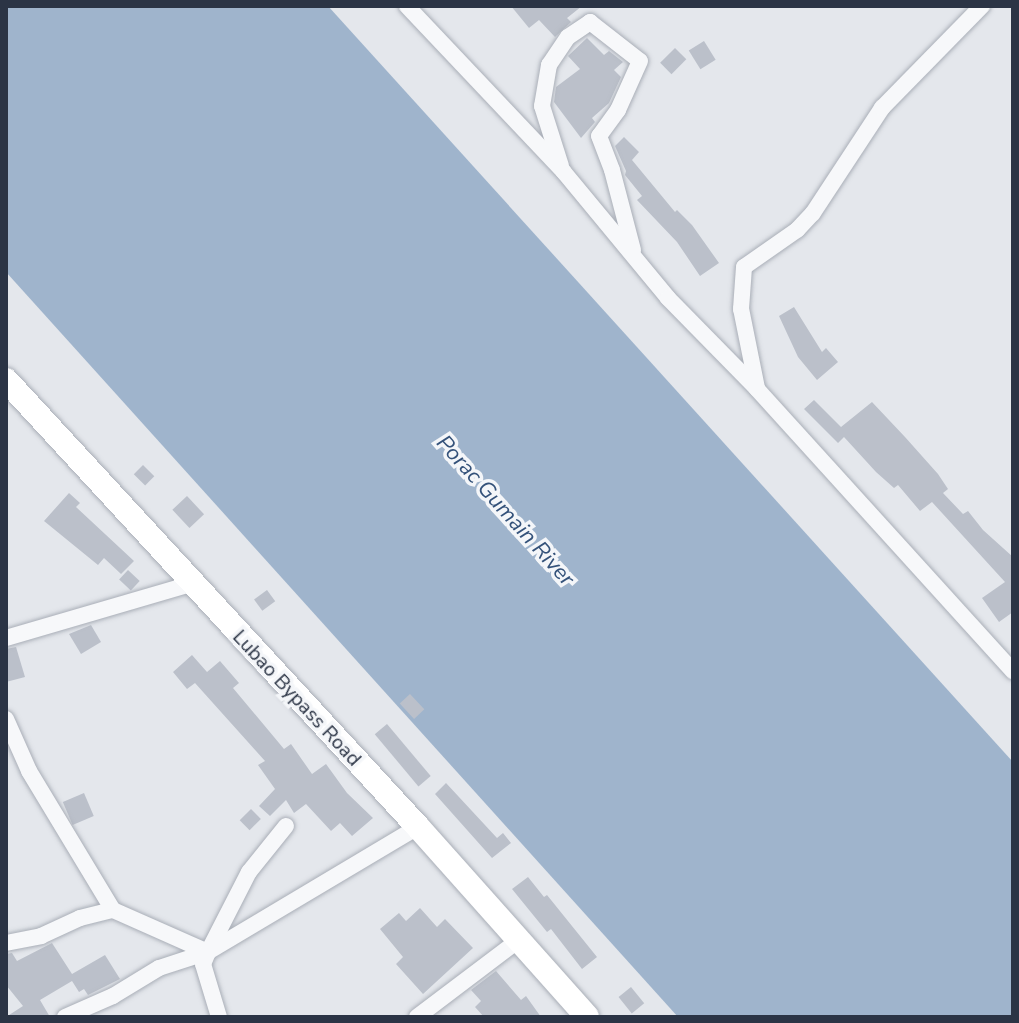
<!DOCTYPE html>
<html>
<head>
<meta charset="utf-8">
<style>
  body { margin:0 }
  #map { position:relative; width:1019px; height:1023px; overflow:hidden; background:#e4e7ec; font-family:"Nunito Sans",sans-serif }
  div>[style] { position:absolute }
  .water>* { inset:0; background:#9fb4cc }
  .building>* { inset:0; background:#bbc0ca; transform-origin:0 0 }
  .roads { filter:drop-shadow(0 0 2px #a9aeb7) drop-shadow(0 0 2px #a9aeb7) }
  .minor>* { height:16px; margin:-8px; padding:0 8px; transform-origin:8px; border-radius:8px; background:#f7f8fa }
  .highway>* { height:24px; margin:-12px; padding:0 12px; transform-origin:12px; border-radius:12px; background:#fff }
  span { translate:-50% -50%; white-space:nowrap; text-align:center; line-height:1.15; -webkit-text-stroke:7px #f4f6f9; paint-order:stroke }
  .street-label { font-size:20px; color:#2b3445 }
  .water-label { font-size:22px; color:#34527a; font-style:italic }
  .frame { position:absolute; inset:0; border:8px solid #2b3445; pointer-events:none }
</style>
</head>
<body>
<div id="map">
  <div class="water">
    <i style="clip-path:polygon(6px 6px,328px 6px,1013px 762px,1013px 1017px,678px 1017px,6px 272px)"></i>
  </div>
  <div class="building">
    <i style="clip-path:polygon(511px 6px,582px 6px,567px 18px,571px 22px,555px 37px,539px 20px,529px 28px)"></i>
    <i style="clip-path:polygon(587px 38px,604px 55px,609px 51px,623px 62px,614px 70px,621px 77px,609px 103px,592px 118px,595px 122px,581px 138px,554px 102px,556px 87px,580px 69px,568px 56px)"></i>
    <i style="left:704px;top:41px;width:22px;height:18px;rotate:58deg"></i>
    <i style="left:675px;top:48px;width:16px;height:21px;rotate:45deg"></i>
    <i style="clip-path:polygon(624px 137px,639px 152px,632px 160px,675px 212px,677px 210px,692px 225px,719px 263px,700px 276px,677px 242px,637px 200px,642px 196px,625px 175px,626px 171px,615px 146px)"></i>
    <i style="clip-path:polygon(794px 307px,822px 352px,826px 348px,838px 362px,817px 380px,798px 357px,779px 316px)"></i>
    <i style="clip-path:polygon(814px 400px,841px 427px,872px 402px,905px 437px,938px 474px,948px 489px,943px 493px,963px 514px,968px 511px,983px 530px,1013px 557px,1013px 612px,999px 622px,982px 598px,1005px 582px,932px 502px,920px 511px,898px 485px,894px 488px,876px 472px,844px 437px,838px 443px,804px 409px)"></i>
    <i style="left:143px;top:465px;width:16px;height:13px;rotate:45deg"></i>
    <i style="clip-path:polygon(69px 493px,80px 503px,76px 507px,134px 561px,121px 574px,104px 558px,98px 565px,44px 521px)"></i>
    <i style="left:187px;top:496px;width:25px;height:20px;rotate:47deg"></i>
    <i style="left:128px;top:570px;width:16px;height:13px;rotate:43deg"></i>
    <i style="left:267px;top:590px;width:14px;height:16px;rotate:54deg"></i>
    <i style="clip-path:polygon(91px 625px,101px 642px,81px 654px,69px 634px)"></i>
    <i style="clip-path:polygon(16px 647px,25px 677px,6px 682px,6px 649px)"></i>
    <i style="clip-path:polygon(192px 655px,207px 672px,220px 661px,239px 683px,233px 688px,284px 749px,291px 744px,312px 774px,326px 764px,347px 793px,373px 818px,352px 836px,340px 823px,331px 831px,306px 804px,294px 813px,286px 800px,270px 816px,259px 806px,275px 789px,258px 765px,265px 761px,195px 683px,187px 689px,173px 672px)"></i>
    <i style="left:410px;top:694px;width:21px;height:14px;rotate:47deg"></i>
    <i style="left:387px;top:724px;width:68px;height:16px;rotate:50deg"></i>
    <i style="clip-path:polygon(446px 783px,497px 838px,503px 833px,511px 843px,492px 858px,435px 794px)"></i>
    <i style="left:84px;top:793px;width:25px;height:23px;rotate:67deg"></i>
    <i style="left:251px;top:809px;width:14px;height:16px;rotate:45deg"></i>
    <i style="clip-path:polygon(528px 877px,544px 897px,547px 895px,597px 957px,582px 969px,551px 929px,547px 932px,512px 889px)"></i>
    <i style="clip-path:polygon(420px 908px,437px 927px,445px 919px,473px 948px,423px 994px,396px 964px,403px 957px,380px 929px,399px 913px,406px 921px)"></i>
    <i style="clip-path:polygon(52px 943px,72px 974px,105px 955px,120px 979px,88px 995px,84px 989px,79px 992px,72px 981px,40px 1000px,50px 1017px,6px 1017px,23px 1006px,6px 985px,6px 954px,12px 953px,17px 961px)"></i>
    <i style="clip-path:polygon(496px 971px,521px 1000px,526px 996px,541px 1017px,484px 1017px,475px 1007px,481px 1001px,471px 990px)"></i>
    <i style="left:631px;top:987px;width:21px;height:16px;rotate:51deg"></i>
  </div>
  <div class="roads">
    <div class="minor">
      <i style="left:407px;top:6px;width:227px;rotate:46.6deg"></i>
      <i style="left:563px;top:171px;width:165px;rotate:50.4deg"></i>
      <i style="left:668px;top:298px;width:127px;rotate:45.6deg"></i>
      <i style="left:757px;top:389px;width:381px;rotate:47.8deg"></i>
      <i style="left:561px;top:166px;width:63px;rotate:-107.6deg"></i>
      <i style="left:542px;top:106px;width:42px;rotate:-80.3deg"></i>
      <i style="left:549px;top:65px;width:34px;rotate:-56deg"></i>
      <i style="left:568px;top:37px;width:27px;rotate:-34deg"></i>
      <i style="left:590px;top:22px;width:63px;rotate:38deg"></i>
      <i style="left:640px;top:61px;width:54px;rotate:114.2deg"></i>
      <i style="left:618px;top:110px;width:32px;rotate:126deg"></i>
      <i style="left:599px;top:136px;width:36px;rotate:69deg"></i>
      <i style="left:612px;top:170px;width:83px;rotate:75.3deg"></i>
      <i style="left:757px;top:388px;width:81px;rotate:-101.4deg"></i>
      <i style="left:741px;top:309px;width:42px;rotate:-85.9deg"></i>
      <i style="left:744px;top:267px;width:65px;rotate:-34.9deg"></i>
      <i style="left:797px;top:230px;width:23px;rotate:-47deg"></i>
      <i style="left:813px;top:213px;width:126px;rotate:-56.7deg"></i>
      <i style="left:882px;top:108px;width:143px;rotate:-45.6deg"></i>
      <i style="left:6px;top:638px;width:193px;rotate:-16.3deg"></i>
      <i style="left:6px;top:719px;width:57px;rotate:66.1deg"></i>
      <i style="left:29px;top:771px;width:162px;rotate:58.9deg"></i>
      <i style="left:113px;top:910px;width:104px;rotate:23.9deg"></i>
      <i style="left:6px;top:943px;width:36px;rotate:-11deg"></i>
      <i style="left:41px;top:936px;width:43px;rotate:-24.8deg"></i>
      <i style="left:80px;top:918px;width:34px;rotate:-14deg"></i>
      <i style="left:65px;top:1017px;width:52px;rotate:-23.6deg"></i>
      <i style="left:113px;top:996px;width:54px;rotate:-31.3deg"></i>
      <i style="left:159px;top:968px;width:52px;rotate:-18.1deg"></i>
      <i style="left:208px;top:952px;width:90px;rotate:-62.9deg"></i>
      <i style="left:249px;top:872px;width:59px;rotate:-51.2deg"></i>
      <i style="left:219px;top:1017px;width:55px;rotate:-106.8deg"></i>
      <i style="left:203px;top:964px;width:13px;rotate:-67deg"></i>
      <i style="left:208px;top:952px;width:244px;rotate:-30.8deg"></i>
      <i style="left:417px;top:1017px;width:129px;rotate:-37.1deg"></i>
    </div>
    <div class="highway">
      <i style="left:6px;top:380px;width:608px;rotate:47.33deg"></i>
      <i style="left:418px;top:827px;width:254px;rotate:48.3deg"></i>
    </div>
  </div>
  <div class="street-label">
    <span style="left:297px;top:698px;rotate:47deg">Lubao Bypass Road</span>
  </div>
  <div class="water-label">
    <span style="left:505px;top:511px;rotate:48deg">Porac Gumain River</span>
  </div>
  <div class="frame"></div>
</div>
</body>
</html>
